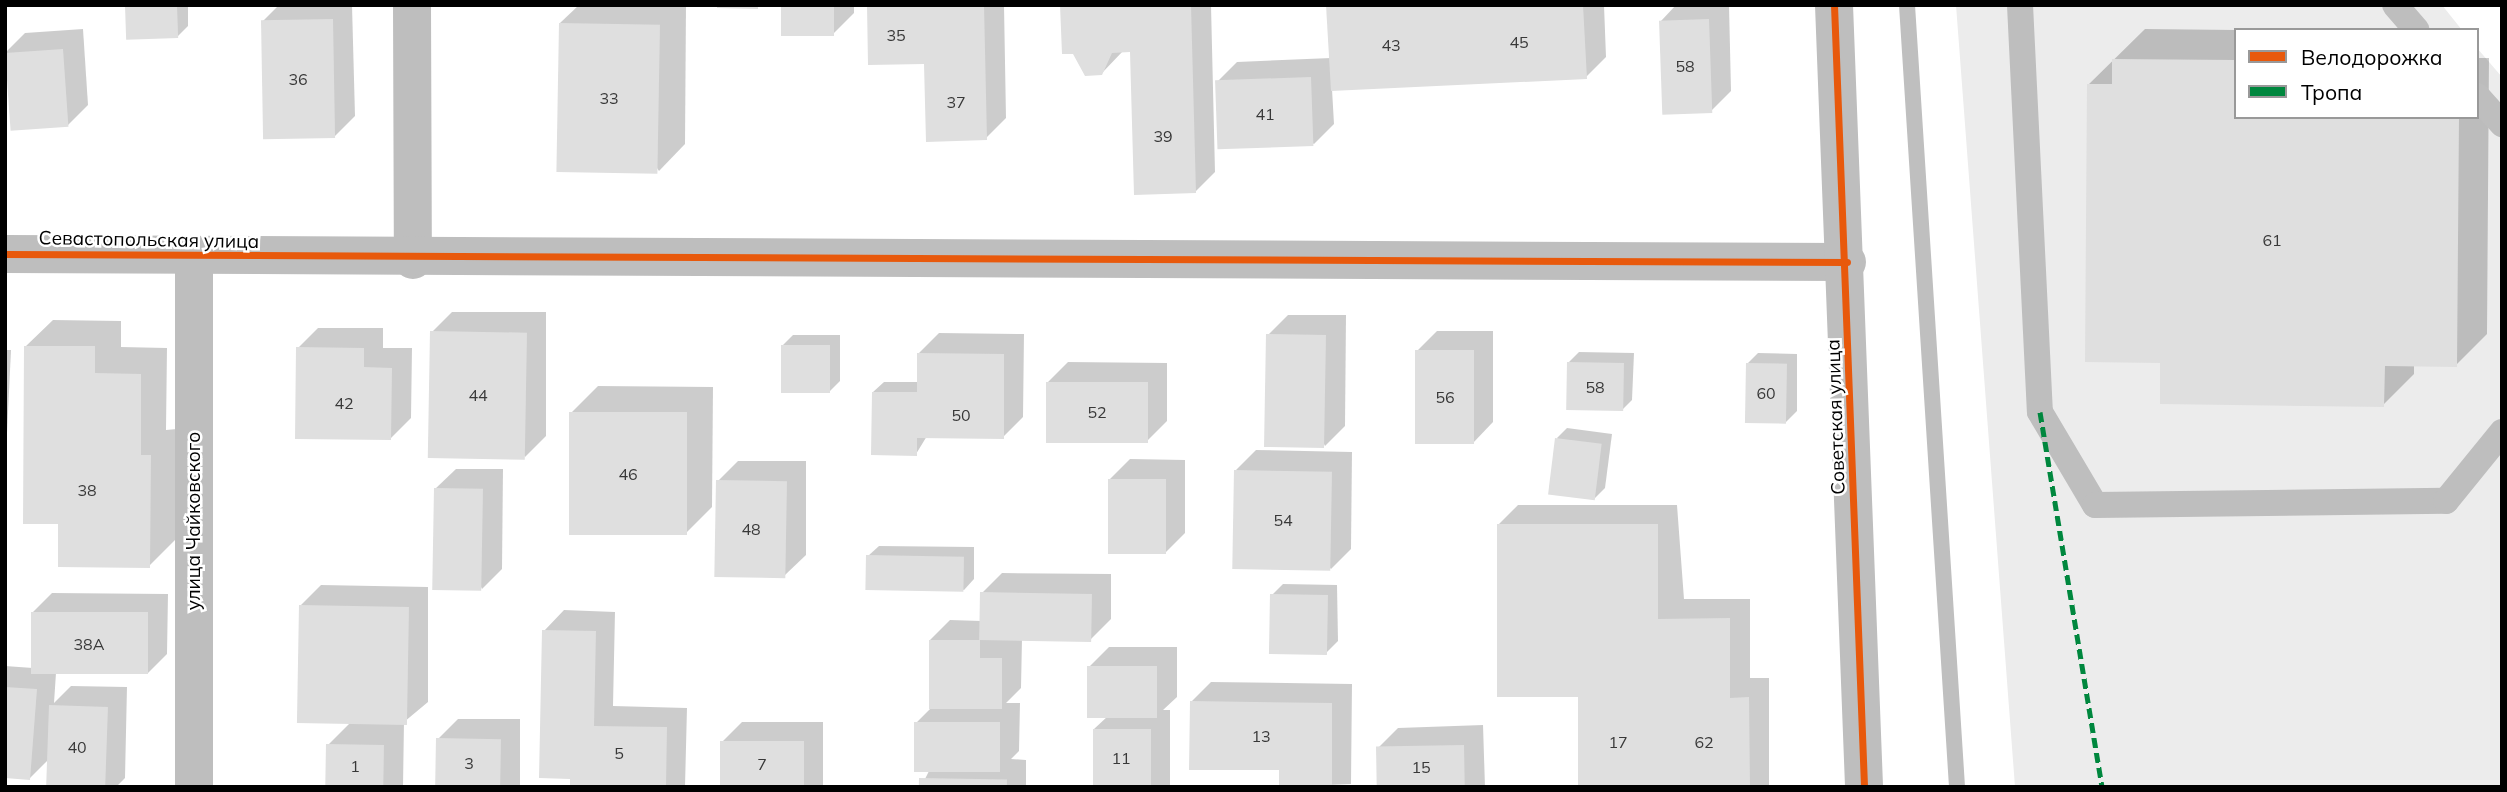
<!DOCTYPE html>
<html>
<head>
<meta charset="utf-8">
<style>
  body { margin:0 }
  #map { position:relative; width:2507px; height:792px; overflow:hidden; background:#fff; font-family:Mulish,sans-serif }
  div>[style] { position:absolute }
  .green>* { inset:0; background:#ececec }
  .shadow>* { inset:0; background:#0003 }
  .stream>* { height:16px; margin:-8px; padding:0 8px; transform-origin:8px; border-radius:8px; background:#bfbfbf }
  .building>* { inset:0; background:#dfdfdf; transform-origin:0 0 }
  .service>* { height:26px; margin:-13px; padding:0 13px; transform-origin:13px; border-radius:13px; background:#bebebe }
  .minor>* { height:38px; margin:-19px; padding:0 19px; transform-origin:19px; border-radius:19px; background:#bebebe }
  .tertiary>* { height:38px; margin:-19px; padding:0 19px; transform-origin:19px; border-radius:19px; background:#bebebe }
  .quiet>* { height:5px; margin-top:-2.5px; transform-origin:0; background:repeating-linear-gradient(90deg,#00873e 0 10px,transparent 0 15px) }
  .cycleway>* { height:7px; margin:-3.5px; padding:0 3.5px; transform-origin:3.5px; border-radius:3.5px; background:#e8590c }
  span { translate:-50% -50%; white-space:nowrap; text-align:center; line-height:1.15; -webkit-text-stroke:5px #fff; paint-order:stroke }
  .number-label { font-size:16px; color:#383838 }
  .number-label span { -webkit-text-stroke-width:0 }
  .street-label { font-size:19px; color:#000 }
  .frame { position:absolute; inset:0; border:7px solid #000; pointer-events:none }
  .legend { position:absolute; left:2234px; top:28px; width:245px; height:91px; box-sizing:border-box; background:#fff; border:2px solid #999; margin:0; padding:9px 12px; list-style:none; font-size:21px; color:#000 }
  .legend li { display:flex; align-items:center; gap:14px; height:35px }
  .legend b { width:35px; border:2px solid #999 }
</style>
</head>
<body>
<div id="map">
  <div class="green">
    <i style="clip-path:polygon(1956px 5px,2442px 5px,2462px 30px,2236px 30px,2236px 117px,2477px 117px,2477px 48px,2502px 77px,2502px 787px,2015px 787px)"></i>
  </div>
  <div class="shadow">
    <i style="clip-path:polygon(128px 5px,188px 5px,188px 26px,177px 37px)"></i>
    <i style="clip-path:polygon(279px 5px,352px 5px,355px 116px,335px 136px,263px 21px)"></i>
    <i style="clip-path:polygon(579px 5px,686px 5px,685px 144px,659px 171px,560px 23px)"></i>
    <i style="clip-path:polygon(783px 5px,854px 5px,854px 13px,834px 33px)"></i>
    <i style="clip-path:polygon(869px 5px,1004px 5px,1006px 118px,986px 138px,926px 63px)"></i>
    <i style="clip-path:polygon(1062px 5px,1211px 5px,1215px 172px,1195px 192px,1132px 51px,1123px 51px,1102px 73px)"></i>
    <i style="clip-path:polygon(1328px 5px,1604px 5px,1606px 57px,1586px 77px,1332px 89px,1334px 124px,1314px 144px,1217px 82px,1237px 62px,1331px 58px)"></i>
    <i style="clip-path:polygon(1676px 5px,1729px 5px,1731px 91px,1711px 111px,1661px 21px)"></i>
    <i style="clip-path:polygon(83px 29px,88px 105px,68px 125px,5px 53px,25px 33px)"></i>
    <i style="clip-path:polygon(2145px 29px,2236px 30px,2236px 117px,2477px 117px,2477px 58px,2489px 58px,2487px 334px,2456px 365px,2414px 364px,2414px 374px,2383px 405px,2161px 361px,2088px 85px)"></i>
    <i style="clip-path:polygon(452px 312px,546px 312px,546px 436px,525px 457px,432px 332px)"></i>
    <i style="clip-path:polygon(1288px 315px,1346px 315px,1345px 426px,1325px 446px,1268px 335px)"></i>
    <i style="clip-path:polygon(53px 320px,121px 321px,121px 347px,167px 348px,166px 430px,177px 429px,176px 539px,149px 566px,26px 346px)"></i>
    <i style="clip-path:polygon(318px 328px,383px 328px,383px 348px,412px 348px,411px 418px,391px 438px,298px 348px)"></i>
    <i style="clip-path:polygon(1437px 331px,1493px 331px,1493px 422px,1473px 443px,1417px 351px)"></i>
    <i style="clip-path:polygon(939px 333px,1024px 334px,1023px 417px,1003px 437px,927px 436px,916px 454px,873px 392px,884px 382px,919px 382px,919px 353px)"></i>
    <i style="clip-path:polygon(793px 335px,840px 335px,840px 381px,829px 392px,783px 345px)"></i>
    <i style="clip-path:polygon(5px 350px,11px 350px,5px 475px)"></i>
    <i style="clip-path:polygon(1579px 352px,1634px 353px,1632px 400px,1621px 411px,1569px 362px)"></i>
    <i style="clip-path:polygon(1758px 353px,1797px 354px,1797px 411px,1786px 422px,1747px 364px)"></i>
    <i style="clip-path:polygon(1068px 362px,1167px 363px,1167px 421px,1147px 441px,1048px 382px)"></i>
    <i style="clip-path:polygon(598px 386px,713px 387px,712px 507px,685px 534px,571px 413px)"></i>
    <i style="clip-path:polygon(1567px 428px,1612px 434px,1605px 488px,1594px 499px,1557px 438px)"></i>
    <i style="clip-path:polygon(1256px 450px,1352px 452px,1351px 549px,1331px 569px,1236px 470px)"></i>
    <i style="clip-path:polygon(1130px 459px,1185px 460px,1185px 533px,1165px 553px,1110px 479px)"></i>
    <i style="clip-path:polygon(738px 461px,806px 461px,806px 555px,785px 575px,718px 481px)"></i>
    <i style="clip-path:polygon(456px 469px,503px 469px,502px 569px,482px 589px,435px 489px)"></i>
    <i style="clip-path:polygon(1518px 505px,1677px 505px,1684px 599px,1750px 599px,1750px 678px,1769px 678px,1769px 787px,1580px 787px,1580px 698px,1498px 525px)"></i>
    <i style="clip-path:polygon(879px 546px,974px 547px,974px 579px,964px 590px,868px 556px)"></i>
    <i style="clip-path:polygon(1002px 573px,1111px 574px,1111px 619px,1091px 639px,1022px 639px,1021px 688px,1006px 703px,1020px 703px,1019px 751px,1011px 759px,1026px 760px,1026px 787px,921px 787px,929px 771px,916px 723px,931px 708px,930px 640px,950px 620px,982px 621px,982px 593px)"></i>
    <i style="clip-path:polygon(1283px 584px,1337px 585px,1338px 641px,1327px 652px,1272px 595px)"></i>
    <i style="clip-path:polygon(321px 585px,428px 587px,428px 702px,404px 722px,403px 787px,328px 787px,328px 745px,351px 722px,301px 605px)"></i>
    <i style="clip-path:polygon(52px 593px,168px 594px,167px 654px,147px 674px,56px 673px,54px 703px,71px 686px,127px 687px,125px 778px,116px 787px,49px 787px,50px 758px,30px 778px,5px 776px,5px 666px,33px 668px,32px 613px)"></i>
    <i style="clip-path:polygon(564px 610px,615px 612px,613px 706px,687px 708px,685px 787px,572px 787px,544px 631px)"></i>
    <i style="clip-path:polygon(1109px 647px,1177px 647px,1177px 697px,1163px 710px,1170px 710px,1170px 787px,1094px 787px,1094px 729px,1108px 716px,1089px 667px)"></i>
    <i style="clip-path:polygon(1211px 682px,1352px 684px,1351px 784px,1281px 787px,1281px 768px,1191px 702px)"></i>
    <i style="clip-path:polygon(458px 719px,520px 719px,520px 787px,438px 787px,438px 739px)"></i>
    <i style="clip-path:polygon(742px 722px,823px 722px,823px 787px,722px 787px,722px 742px)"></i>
    <i style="clip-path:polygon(1483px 725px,1485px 787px,1380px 787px,1378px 748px,1398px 728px)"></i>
  </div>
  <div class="stream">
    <i style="left:1907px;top:5px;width:784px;rotate:86.34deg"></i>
  </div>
  <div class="building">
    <i style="left:177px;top:5px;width:33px;height:52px;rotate:88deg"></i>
    <i style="clip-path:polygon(717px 5px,758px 5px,758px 9px,717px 8px)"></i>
    <i style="left:781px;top:5px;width:53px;height:31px"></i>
    <i style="clip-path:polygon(867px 5px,984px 5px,987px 140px,926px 142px,924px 64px,868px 65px)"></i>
    <i style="clip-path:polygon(1060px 5px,1191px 5px,1196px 193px,1134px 195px,1130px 52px,1112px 53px,1102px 75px,1085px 76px,1073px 54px,1062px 54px)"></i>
    <i style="clip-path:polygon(1326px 5px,1583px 5px,1587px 79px,1331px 91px)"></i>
    <i style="left:333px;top:19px;width:119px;height:72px;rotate:89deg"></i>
    <i style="left:1709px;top:19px;width:94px;height:50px;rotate:88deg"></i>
    <i style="left:559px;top:23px;width:101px;height:149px;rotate:1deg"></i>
    <i style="left:63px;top:49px;width:78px;height:58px;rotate:86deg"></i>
    <i style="clip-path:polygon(2112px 59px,2236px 60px,2236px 117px,2459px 117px,2457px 367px,2385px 366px,2384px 407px,2160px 404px,2160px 363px,2085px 362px,2087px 84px,2112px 84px)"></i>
    <i style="left:1311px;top:77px;width:69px;height:96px;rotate:88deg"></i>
    <i style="left:430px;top:331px;width:97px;height:127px;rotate:1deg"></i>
    <i style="left:1266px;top:334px;width:60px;height:113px;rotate:1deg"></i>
    <i style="left:781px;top:345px;width:49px;height:48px"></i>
    <i style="clip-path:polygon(24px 346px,95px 346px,95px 373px,141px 374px,141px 455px,151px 455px,150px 568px,58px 567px,58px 524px,23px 524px)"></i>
    <i style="clip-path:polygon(296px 347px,364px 348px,364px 367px,392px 368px,391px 440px,295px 439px)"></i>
    <i style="left:1415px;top:350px;width:59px;height:94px"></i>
    <i style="clip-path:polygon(917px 353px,1004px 354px,1004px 439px,917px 438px,917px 456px,871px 455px,872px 392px,917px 392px)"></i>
    <i style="left:1567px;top:362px;width:57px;height:48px;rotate:1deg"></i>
    <i style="left:1746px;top:363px;width:41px;height:60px;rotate:1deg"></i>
    <i style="left:1046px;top:382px;width:102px;height:61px"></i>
    <i style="left:569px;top:412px;width:118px;height:123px"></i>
    <i style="left:1555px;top:438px;width:47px;height:57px;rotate:7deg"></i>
    <i style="left:1234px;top:470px;width:98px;height:99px;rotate:1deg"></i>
    <i style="left:1108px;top:479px;width:58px;height:75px"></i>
    <i style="left:716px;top:480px;width:71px;height:97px;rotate:1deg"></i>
    <i style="left:434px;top:488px;width:49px;height:102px;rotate:1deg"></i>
    <i style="clip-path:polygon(1497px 524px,1658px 524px,1658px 619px,1730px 618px,1730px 698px,1749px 697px,1750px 787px,1578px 787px,1578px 697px,1497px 697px)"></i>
    <i style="left:866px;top:555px;width:98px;height:35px;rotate:1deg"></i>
    <i style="left:980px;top:592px;width:112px;height:48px;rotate:1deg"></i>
    <i style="left:1270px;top:594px;width:58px;height:60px;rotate:1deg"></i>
    <i style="left:299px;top:605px;width:110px;height:118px;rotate:1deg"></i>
    <i style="left:31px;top:612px;width:117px;height:62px"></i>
    <i style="clip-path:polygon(542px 630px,596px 631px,594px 726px,667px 727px,666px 787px,570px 787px,570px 779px,539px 778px)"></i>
    <i style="clip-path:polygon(929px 640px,980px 640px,980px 658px,1002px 658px,1002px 709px,929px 709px)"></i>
    <i style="left:1087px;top:666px;width:70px;height:52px"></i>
    <i style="clip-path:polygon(5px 687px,37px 689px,30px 780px,5px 778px)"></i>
    <i style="clip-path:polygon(1190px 701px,1332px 703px,1332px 787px,1279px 787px,1279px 770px,1189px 770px)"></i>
    <i style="left:49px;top:705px;width:59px;height:82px;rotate:2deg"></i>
    <i style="left:914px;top:722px;width:86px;height:50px"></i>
    <i style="left:1093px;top:729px;width:58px;height:58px"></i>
    <i style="left:436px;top:738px;width:65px;height:49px;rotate:1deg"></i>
    <i style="left:720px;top:741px;width:84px;height:46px"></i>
    <i style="left:326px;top:744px;width:58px;height:43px;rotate:1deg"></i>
    <i style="left:1464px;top:745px;width:42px;height:88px;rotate:89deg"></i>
    <i style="left:919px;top:778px;width:88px;height:9px;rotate:1deg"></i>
  </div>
  <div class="service">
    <i style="left:2020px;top:5px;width:407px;rotate:87.2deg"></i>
    <i style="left:2040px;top:412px;width:108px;rotate:59.4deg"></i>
    <i style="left:2095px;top:505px;width:351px;rotate:-0.7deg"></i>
    <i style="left:2446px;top:501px;width:89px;rotate:-50.9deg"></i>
    <i style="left:2395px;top:5px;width:33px;rotate:49deg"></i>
    <i style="left:2477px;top:96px;width:38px;rotate:48deg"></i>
  </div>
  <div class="minor">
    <i style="left:412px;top:5px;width:255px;rotate:89.8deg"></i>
    <i style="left:5px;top:254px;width:1842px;rotate:0.25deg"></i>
    <i style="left:194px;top:787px;width:532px;rotate:-90deg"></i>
  </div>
  <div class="tertiary">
    <i style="left:1834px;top:5px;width:783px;rotate:87.8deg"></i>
  </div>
  <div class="quiet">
    <i style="left:2040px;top:412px;width:380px;rotate:80.6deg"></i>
  </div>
  <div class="cycleway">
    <i style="left:1834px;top:5px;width:783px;rotate:87.8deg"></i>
    <i style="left:5px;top:254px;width:1842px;rotate:0.25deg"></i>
  </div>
  <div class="number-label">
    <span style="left:896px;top:35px">35</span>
    <span style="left:1519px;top:42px">45</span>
    <span style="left:1391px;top:45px">43</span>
    <span style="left:1685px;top:66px">58</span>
    <span style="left:298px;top:79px">36</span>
    <span style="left:609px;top:98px">33</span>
    <span style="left:956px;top:102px">37</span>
    <span style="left:1265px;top:114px">41</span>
    <span style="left:1163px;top:136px">39</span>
    <span style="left:2272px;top:240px">61</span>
    <span style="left:1595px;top:387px">58</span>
    <span style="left:1766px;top:393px">60</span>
    <span style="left:478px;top:395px">44</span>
    <span style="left:1445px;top:397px">56</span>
    <span style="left:344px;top:403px">42</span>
    <span style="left:1097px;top:412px">52</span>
    <span style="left:961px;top:415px">50</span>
    <span style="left:628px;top:474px">46</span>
    <span style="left:87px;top:490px">38</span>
    <span style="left:1283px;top:520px">54</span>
    <span style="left:751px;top:529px">48</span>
    <span style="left:89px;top:644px">38А</span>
    <span style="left:1261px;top:736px">13</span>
    <span style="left:1618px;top:742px">17</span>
    <span style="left:1704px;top:742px">62</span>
    <span style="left:77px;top:747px">40</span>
    <span style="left:619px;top:753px">5</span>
    <span style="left:1121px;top:758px">11</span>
    <span style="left:469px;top:763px">3</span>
    <span style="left:762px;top:764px">7</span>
    <span style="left:355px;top:766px">1</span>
    <span style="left:1421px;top:767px">15</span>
  </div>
  <div class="street-label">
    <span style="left:149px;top:240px;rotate:1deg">Севастопольская улица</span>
    <span style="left:1836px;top:417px;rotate:-92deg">Советская улица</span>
    <span style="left:194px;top:521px;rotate:-90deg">улица Чайковского</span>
  </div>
  <div class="frame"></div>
  <ul class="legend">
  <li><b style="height:9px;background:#e8590c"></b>Велодорожка</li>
  <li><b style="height:9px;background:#00873e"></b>Тропа</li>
  </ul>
</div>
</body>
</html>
